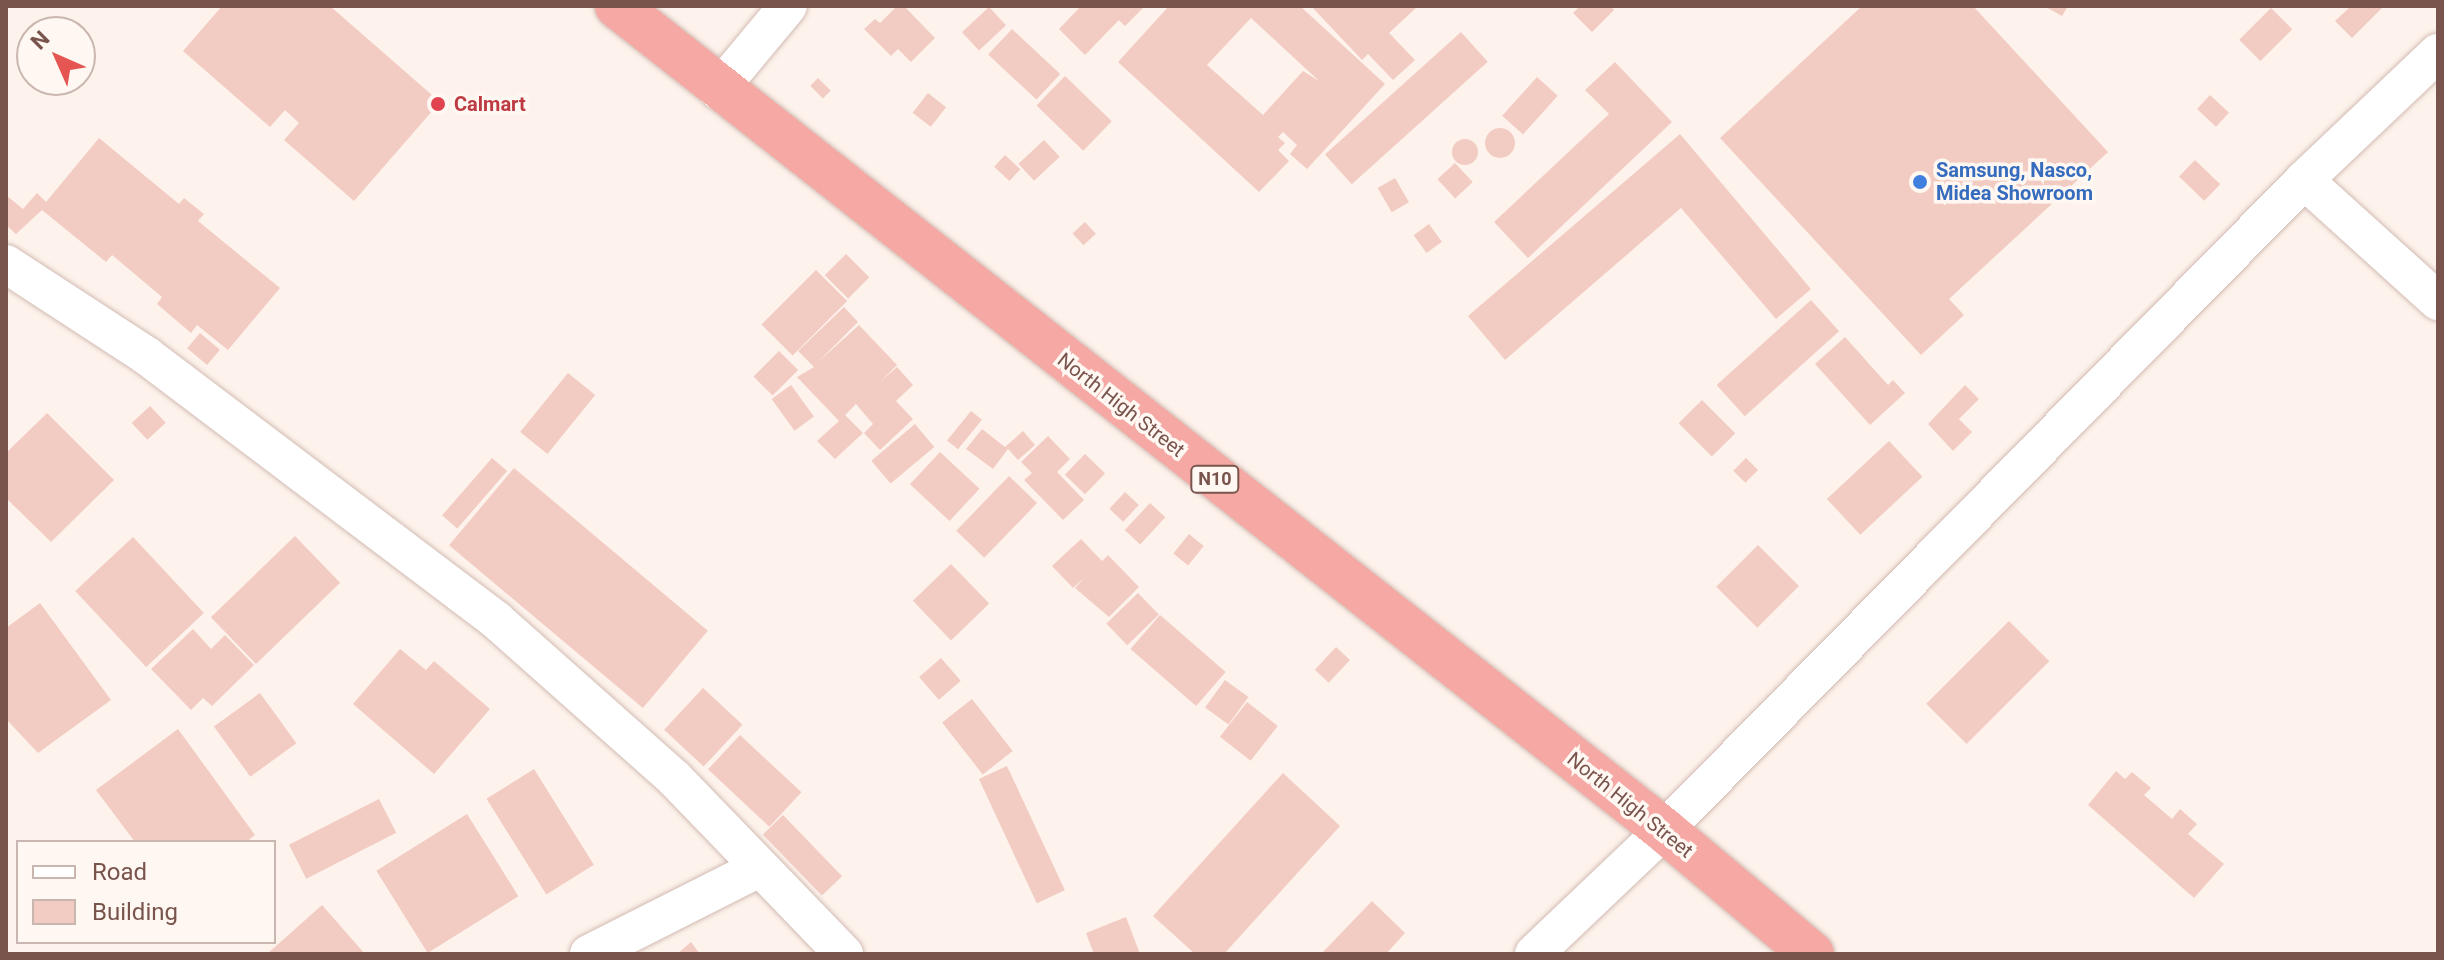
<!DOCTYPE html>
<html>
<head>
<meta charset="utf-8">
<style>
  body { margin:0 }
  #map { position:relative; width:2444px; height:960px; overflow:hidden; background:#fdf3ec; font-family:Roboto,sans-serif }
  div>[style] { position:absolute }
  .building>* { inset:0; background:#f2ccc3; transform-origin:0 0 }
  .round { border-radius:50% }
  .roads { filter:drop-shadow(0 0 2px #d2bbb3) drop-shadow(0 0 2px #d2bbb3) }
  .minor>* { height:38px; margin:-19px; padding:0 19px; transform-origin:19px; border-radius:19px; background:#fff }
  .highway>* { height:44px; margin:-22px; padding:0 22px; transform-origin:22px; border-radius:22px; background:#f6a8a4 }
  .dots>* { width:22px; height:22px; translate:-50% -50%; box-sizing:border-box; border:4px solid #fff7f2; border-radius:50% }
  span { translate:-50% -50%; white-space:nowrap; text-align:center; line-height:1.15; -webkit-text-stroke:7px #fff7f2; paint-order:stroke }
  .shield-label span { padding:2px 6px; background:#fff7f2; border:2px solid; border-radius:6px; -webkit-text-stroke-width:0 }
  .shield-label { font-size:18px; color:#79544d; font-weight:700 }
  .health-label { font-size:20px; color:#be3a42; font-weight:700 }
  .left { translate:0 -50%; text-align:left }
  .shop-label { font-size:20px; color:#366cbe; font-weight:700 }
  .street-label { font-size:20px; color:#79544d }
  .frame { position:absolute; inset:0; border:8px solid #79544d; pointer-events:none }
  .legend { position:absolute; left:16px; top:840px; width:260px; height:104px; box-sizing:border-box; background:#fff7f2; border:2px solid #c9b6b0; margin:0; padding:10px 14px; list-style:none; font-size:24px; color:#79544d }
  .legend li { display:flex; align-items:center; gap:16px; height:40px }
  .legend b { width:40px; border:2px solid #c9b6b0 }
  .north { position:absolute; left:16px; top:16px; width:80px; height:80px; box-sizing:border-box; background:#fff7f2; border:2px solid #c9b6b0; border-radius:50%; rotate:315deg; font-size:22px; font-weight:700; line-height:32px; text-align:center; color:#79544d }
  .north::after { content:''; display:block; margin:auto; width:28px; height:36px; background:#e55652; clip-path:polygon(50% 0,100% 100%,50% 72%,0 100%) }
</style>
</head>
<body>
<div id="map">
  <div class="building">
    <i style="clip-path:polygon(222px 6px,330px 6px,440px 102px,354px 201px,284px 140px,299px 123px,285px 110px,270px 127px,183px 51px)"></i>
    <i style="clip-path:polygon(897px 6px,904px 6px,935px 38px,911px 62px,898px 49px,891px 56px,864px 29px,875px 19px,880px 23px)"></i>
    <i style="clip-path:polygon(1081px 6px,1145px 6px,1125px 26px,1119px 20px,1085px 55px,1059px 29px)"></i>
    <i style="clip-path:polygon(evenodd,1169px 6px,1300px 6px,1385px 84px,1307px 169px,1290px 154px,1297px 145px,1283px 132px,1278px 137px,1285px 143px,1278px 150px,1289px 161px,1259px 192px,1118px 62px,1169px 6px,1251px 18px,1319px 81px,1303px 71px,1263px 115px,1207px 65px,1251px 18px)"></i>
    <i style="clip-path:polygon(1311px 6px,1418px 6px,1389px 33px,1415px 60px,1393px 80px,1368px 54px,1362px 60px)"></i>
    <i style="clip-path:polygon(1580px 6px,1610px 6px,1614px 10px,1592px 32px,1573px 13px)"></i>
    <i style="clip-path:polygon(1862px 6px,1973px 6px,2108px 152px,1949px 299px,1964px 315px,1921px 355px,1720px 138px)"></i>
    <i style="clip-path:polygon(2044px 6px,2068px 6px,2062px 16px)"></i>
    <i style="clip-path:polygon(2351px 6px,2384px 6px,2352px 38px,2335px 21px)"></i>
    <i style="left:989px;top:7px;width:25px;height:37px;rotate:47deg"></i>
    <i style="left:2271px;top:8px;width:30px;height:45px;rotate:45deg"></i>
    <i style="left:1012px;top:29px;width:66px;height:35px;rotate:43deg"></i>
    <i style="left:1461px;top:32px;width:40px;height:183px;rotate:48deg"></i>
    <i style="clip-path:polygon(1615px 62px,1672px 122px,1528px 258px,1494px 222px,1609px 114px,1585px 90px)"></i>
    <i style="left:1065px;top:76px;width:65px;height:41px;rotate:44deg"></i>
    <i style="left:1537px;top:77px;width:28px;height:52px;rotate:42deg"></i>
    <i style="left:818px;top:78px;width:18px;height:11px;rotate:45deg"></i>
    <i style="left:928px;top:93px;width:23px;height:25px;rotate:38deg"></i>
    <i style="left:2210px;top:95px;width:26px;height:19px;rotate:43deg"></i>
    <i class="round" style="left:1485px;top:128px;width:30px;height:30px"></i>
    <i style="clip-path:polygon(1680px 134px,1811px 289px,1776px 319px,1681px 208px,1505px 360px,1468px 316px)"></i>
    <i style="clip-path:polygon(99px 138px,179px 204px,184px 198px,204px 214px,198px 221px,280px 288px,228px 350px,197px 325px,191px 333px,157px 304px,162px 297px,112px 255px,106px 262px,42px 210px,16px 234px,6px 225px,6px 195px,23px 209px,37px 193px,46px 202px)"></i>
    <i class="round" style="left:1452px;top:139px;width:26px;height:26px"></i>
    <i style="left:1044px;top:140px;width:23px;height:35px;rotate:47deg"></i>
    <i style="left:1005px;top:155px;width:21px;height:16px;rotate:43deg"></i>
    <i style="left:2195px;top:160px;width:35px;height:23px;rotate:44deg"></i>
    <i style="left:1455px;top:163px;width:26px;height:24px;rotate:47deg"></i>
    <i style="left:1395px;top:178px;width:28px;height:20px;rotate:60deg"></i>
    <i style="left:1085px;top:222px;width:16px;height:17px;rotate:47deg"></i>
    <i style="left:1429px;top:224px;width:22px;height:19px;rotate:54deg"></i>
    <i style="left:846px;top:254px;width:33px;height:30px;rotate:45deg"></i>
    <i style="left:816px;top:270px;width:44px;height:77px;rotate:45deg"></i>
    <i style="left:1811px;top:300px;width:42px;height:127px;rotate:48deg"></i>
    <i style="clip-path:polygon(844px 307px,858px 322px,818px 362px,859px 325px,897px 365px,880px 382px,897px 367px,913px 385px,896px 401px,913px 419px,880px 450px,864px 433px,873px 424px,856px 404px,845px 415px,863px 433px,835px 459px,817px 441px,839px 421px,797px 377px,814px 367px,798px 351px)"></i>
    <i style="left:200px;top:333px;width:26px;height:20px;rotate:40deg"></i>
    <i style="clip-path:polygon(1845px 337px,1888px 385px,1893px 380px,1905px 393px,1870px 425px,1815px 364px)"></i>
    <i style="left:779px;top:351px;width:27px;height:36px;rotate:45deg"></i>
    <i style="left:568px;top:373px;width:35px;height:76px;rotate:39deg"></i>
    <i style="left:791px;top:385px;width:39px;height:24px;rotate:54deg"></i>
    <i style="clip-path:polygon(1965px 385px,1979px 399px,1959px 419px,1972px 432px,1953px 451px,1928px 424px)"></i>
    <i style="left:1702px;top:400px;width:47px;height:33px;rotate:45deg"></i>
    <i style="left:150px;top:406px;width:23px;height:25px;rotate:47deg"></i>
    <i style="left:971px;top:411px;width:14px;height:38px;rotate:39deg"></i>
    <i style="clip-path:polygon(47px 413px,114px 480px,51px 542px,6px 498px,6px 453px)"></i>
    <i style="left:915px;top:424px;width:30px;height:57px;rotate:50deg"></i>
    <i style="clip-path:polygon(982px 429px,1005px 447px,1023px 431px,1035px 445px,1018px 460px,1008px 449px,993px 469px,966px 449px)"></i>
    <i style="clip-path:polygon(1048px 436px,1070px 459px,1057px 472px,1084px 500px,1063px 520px,1024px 480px,1032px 473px,1021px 462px)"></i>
    <i style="left:1889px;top:441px;width:49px;height:85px;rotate:47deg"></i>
    <i style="left:940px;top:452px;width:54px;height:44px;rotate:43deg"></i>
    <i style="left:1085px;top:454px;width:28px;height:29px;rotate:44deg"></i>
    <i style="left:492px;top:458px;width:20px;height:76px;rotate:41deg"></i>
    <i style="left:1746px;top:458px;width:17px;height:18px;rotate:45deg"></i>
    <i style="left:514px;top:468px;width:253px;height:101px;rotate:40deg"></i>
    <i style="left:1009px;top:476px;width:39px;height:76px;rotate:44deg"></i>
    <i style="left:1125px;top:492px;width:19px;height:23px;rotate:43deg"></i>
    <i style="left:1150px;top:503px;width:21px;height:37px;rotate:43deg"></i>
    <i style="left:1189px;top:534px;width:19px;height:25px;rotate:39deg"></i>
    <i style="left:295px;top:536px;width:65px;height:117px;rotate:46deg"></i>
    <i style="left:133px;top:537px;width:104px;height:79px;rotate:47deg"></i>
    <i style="clip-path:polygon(1081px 539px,1102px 561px,1108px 555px,1139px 587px,1109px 617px,1075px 588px,1084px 578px,1073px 588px,1052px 566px)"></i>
    <i style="left:1758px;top:545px;width:58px;height:59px;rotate:45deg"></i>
    <i style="left:951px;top:564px;width:55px;height:53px;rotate:46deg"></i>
    <i style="left:1138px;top:593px;width:30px;height:44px;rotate:46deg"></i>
    <i style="clip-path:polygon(40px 603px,111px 700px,38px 753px,6px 719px,6px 628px)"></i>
    <i style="left:1160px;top:615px;width:87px;height:45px;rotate:41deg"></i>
    <i style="left:2009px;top:621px;width:57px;height:117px;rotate:45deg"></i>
    <i style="clip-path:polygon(193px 629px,211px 649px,225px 635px,254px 665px,212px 706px,203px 698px,191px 710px,151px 669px)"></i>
    <i style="left:1336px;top:647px;width:19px;height:31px;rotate:43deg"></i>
    <i style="clip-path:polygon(400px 649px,426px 670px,434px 661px,490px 709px,434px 774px,353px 704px)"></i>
    <i style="left:941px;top:658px;width:30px;height:29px;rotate:49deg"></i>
    <i style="left:1225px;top:680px;width:29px;height:34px;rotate:36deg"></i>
    <i style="left:703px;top:688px;width:54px;height:57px;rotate:43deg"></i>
    <i style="left:260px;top:693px;width:62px;height:57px;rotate:54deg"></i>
    <i style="left:972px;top:699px;width:66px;height:38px;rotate:52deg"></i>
    <i style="left:1247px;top:702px;width:39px;height:44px;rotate:38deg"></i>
    <i style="clip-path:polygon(178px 729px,255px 835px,246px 842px,135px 842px,96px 790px)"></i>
    <i style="left:740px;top:735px;width:84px;height:47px;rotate:43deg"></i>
    <i style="left:1007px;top:766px;width:137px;height:31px;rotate:65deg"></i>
    <i style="left:534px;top:769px;width:113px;height:56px;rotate:58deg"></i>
    <i style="clip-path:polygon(2116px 771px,2125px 779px,2132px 772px,2151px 788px,2144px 795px,2172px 819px,2180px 809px,2197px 824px,2188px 834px,2224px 864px,2194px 898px,2088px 805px)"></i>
    <i style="clip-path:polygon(1283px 773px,1340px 826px,1224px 954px,1195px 954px,1153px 916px)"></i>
    <i style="left:379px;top:799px;width:38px;height:101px;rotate:63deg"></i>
    <i style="left:467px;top:814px;width:97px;height:107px;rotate:58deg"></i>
    <i style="left:783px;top:815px;width:85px;height:28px;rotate:46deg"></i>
    <i style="clip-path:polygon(1372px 901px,1405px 933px,1386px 954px,1321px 954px)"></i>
    <i style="clip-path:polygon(322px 905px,365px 954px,267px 954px)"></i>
    <i style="clip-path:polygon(1126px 917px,1140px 954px,1094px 954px,1086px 933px)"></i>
    <i style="clip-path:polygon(691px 942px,700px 954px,677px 954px)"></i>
  </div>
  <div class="roads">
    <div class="minor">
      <i style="left:718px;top:90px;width:109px;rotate:-50.2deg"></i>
      <i style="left:2304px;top:180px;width:181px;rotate:42.1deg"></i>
      <i style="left:6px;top:264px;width:168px;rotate:33.1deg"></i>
      <i style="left:147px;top:356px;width:438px;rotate:37.1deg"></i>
      <i style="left:496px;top:620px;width:238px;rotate:41.6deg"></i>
      <i style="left:674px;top:778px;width:245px;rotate:46deg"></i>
      <i style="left:589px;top:954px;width:191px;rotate:-26.8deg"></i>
      <i style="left:1534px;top:954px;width:180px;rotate:-43.6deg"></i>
      <i style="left:1664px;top:830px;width:912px;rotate:-45.44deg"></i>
      <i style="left:2304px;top:180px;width:185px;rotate:-43.5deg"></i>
    </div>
    <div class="highway">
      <i style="left:617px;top:6px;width:1332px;rotate:38.2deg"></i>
      <i style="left:1664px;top:830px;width:193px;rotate:40deg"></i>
    </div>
  </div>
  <div class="dots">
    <i style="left:438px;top:104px;background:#e0444e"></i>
    <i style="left:1920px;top:182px;background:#3f7fe0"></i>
  </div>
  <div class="shield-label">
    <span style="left:1215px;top:479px">N10</span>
  </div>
  <div class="health-label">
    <span class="left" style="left:454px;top:104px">Calmart</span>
  </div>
  <div class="shop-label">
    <span class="left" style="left:1936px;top:182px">Samsung, Nasco,<br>Midea Showroom</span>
  </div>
  <div class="street-label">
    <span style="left:1121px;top:405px;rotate:38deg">North High Street</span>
    <span style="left:1630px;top:805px;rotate:39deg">North High Street</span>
  </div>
  <div class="frame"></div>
  <ul class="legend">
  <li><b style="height:10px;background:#fff"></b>Road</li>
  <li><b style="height:22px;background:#f2ccc3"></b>Building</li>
  </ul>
  <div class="north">N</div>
</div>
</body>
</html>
